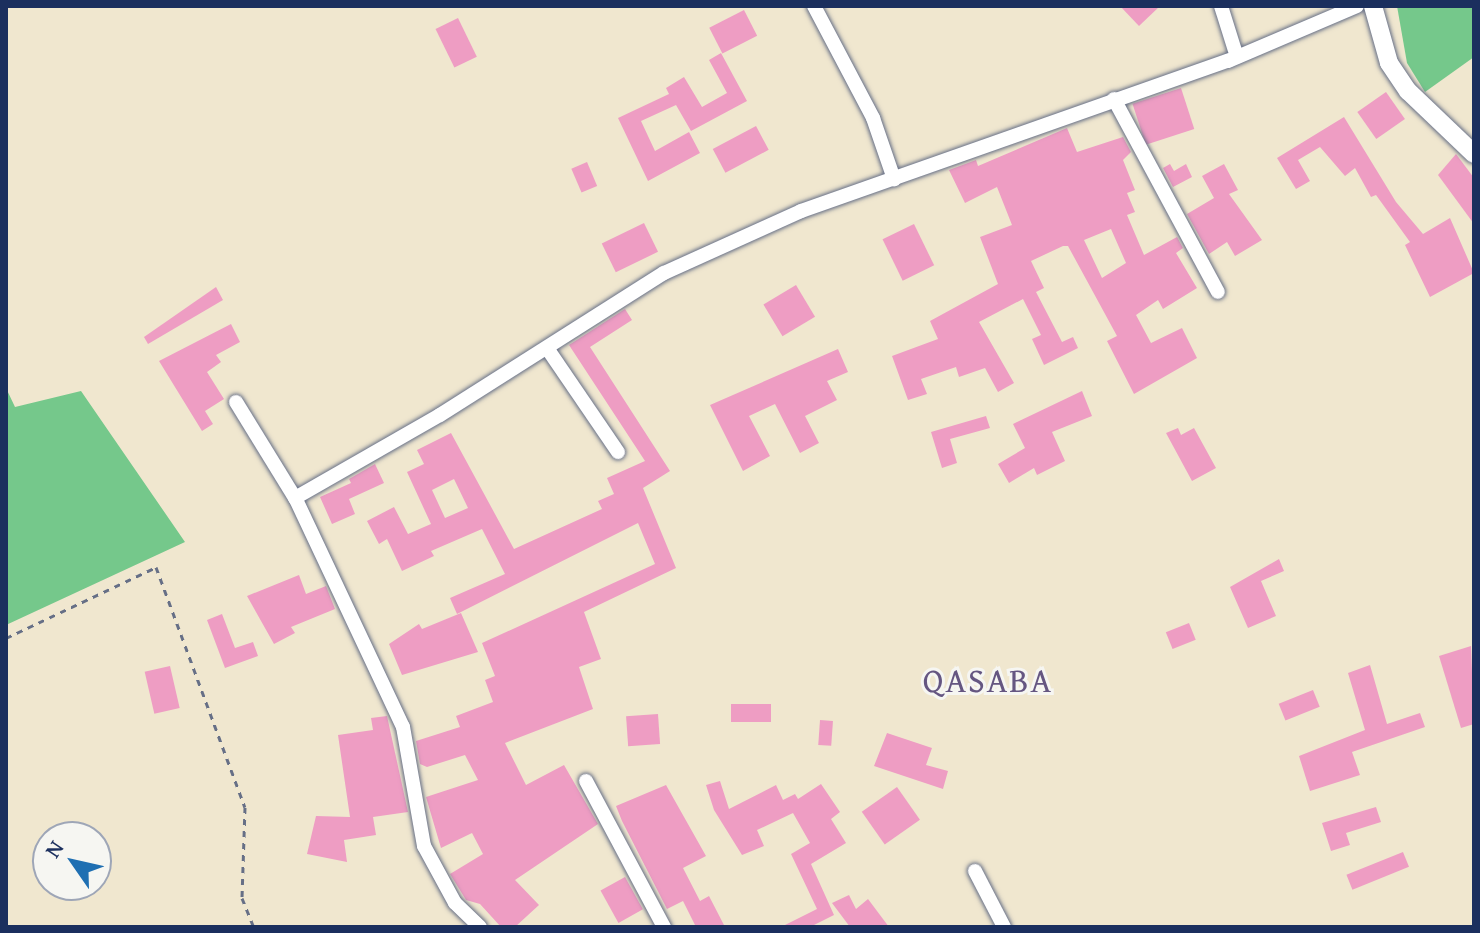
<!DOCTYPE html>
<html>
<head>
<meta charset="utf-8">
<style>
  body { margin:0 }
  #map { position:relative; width:1480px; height:933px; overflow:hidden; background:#f0e7cf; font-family:"Gentium Book Plus",serif }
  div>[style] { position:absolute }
  .green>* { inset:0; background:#75c88b }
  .building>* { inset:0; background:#ee9dc3; transform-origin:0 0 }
  .path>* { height:3px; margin-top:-1.5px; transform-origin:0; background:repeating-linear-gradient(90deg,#666f86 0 6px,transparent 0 12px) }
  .roads { filter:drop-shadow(0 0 2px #666f86) drop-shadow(0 0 2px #666f86) }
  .minor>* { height:14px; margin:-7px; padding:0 7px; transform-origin:7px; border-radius:7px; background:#fff }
  .tertiary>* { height:18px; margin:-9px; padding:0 9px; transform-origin:9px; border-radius:9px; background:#fff }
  span { translate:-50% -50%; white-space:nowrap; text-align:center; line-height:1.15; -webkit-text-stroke:6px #f6f6f2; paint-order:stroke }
  .quarter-label { font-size:34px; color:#655681; letter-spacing:2px }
  .frame { position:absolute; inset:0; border:8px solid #1b2f5e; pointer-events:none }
  .north { position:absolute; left:32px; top:821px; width:80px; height:80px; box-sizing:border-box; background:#f6f6f2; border:2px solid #9ea6b7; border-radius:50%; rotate:304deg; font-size:22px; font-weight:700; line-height:32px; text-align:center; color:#1b2f5e }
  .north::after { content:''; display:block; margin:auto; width:28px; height:36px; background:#1f6fb2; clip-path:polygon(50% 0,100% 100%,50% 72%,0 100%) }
</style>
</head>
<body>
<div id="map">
  <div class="green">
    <i style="clip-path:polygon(1397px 6px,1474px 6px,1474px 57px,1425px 92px,1407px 63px)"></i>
    <i style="clip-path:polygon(6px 388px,15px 407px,81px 391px,185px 542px,6px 625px)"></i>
  </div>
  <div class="building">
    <i style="clip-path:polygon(1120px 6px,1160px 6px,1139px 26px)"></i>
    <i style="left:744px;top:10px;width:29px;height:39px;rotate:63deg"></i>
    <i style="left:458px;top:18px;width:43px;height:25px;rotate:64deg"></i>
    <i style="clip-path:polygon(721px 53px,747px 101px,691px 131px,676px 105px,641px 121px,655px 151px,689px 132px,700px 153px,648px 181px,618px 118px,669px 94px,666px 88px,684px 77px,702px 107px,727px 93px,709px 60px)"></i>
    <i style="left:1181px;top:88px;width:43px;height:51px;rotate:72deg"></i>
    <i style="left:1386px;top:92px;width:33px;height:35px;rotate:55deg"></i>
    <i style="clip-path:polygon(1344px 117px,1396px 202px,1423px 234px,1450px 218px,1474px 273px,1430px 297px,1405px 245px,1410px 242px,1376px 195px,1371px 197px,1355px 168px,1345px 176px,1320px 147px,1298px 160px,1310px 181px,1296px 189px,1277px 158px)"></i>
    <i style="left:756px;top:126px;width:27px;height:49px;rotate:62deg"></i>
    <i style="clip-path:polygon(evenodd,1067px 128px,1077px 152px,1123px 137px,1131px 152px,1123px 160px,1135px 190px,1127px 193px,1135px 212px,1127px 215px,1144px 255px,1177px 237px,1183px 248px,1176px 253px,1197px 288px,1163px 309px,1158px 300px,1136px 315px,1151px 343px,1182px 328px,1197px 358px,1134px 394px,1107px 341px,1117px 336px,1068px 246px,1063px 246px,1031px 261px,1044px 288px,1036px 292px,1062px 342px,1073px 337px,1078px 348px,1044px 365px,1032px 339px,1041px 335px,1023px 299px,979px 322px,1014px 383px,998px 392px,985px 368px,959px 377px,956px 367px,921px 379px,927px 394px,908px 400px,892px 356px,938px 339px,930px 321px,998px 284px,980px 237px,1012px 225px,997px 187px,965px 203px,949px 170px,976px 160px,978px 166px,1067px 128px,1111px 229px,1126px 263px,1102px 278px,1084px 240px,1111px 229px)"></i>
    <i style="clip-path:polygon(1456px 154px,1474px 178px,1474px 224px,1438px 175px)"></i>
    <i style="left:587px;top:162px;width:26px;height:17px;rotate:67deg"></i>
    <i style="clip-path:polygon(1170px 164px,1174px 171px,1186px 164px,1192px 177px,1173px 187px,1163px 168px)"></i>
    <i style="clip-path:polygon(1224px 164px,1238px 190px,1229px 194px,1262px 240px,1235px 256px,1227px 242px,1209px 254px,1187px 214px,1214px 198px,1202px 176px)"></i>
    <i style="left:644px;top:223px;width:32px;height:47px;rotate:64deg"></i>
    <i style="left:914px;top:224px;width:46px;height:35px;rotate:64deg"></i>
    <i style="left:796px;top:285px;width:37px;height:38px;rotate:59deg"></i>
    <i style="clip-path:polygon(216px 287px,223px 300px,148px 344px,144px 337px)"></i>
    <i style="clip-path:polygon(evenodd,625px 309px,632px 320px,590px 347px,670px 471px,643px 488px,676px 568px,584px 612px,601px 659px,579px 667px,593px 709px,505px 743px,526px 785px,564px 765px,598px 824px,515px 880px,539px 905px,515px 927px,501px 927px,480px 904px,466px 900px,450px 874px,483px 854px,472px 833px,441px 848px,426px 797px,478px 780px,465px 755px,427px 767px,420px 764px,416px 741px,460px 727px,456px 716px,493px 702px,485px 680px,495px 676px,482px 643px,655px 564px,638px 523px,457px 614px,450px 598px,505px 574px,482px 529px,431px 551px,434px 556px,402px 571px,387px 539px,379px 544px,367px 521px,394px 507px,408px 534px,431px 524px,407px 472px,424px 464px,417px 450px,451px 433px,514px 549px,602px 509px,598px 501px,614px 494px,607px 478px,645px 461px,569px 345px,625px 309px,454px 479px,468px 508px,445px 518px,432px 490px,454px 479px)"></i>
    <i style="clip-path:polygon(231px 324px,240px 342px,216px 355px,221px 362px,207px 372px,224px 399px,205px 411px,213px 424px,202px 431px,159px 361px)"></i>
    <i style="clip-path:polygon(838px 349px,848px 372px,827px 381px,837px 400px,805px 416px,819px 443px,800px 453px,775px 404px,749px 416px,770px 456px,743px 471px,710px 405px)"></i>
    <i style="clip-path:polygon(1082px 391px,1092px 416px,1052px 432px,1065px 461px,1037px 475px,1034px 468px,1009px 483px,998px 464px,1025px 448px,1013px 424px)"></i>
    <i style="clip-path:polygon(986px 416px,990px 428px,950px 439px,957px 463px,942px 468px,931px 432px)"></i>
    <i style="clip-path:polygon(1178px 428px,1181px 435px,1194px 428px,1216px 468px,1192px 481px,1166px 433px)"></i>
    <i style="clip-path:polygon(375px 464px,384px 483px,349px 499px,355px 514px,332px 524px,320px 497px,351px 483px,349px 479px)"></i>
    <i style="clip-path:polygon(1279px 559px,1284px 571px,1261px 581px,1276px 616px,1248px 628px,1230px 587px)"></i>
    <i style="clip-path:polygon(299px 575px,306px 594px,326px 586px,335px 609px,291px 627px,295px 633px,274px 644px,247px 596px)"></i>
    <i style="clip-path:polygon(461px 613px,478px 652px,402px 675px,389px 644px,419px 624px,422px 629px)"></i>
    <i style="clip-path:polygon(222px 614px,235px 648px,253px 642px,258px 656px,225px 668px,207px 620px)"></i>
    <i style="left:1189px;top:623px;width:18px;height:25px;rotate:68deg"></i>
    <i style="clip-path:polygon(1471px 646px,1474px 724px,1461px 728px,1439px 656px)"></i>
    <i style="clip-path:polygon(1370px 665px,1387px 724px,1420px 713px,1425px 727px,1352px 752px,1360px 775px,1310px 791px,1299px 756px,1365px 730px,1348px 673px)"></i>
    <i style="left:170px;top:666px;width:43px;height:26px;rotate:77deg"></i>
    <i style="left:1313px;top:690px;width:18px;height:37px;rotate:68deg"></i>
    <i style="left:731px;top:704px;width:40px;height:18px"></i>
    <i style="left:658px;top:714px;width:30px;height:32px;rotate:86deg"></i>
    <i style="clip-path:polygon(387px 716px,408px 812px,373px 817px,376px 835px,344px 840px,347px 862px,307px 854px,316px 816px,350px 817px,338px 735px,373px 730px,371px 718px)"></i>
    <i style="left:820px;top:720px;width:13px;height:25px;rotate:4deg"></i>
    <i style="clip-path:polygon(887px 733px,932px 748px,926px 765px,948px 771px,943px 789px,874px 766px)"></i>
    <i style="clip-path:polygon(720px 781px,729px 809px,776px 785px,783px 800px,795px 794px,798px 799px,821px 784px,840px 812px,831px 819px,846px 843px,811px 864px,834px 915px,810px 927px,781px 927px,817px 909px,791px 854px,810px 843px,793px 813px,757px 830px,764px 846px,742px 855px,714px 810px,706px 785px)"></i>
    <i style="clip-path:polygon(666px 785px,706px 856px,683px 868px,700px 901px,709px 896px,725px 927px,696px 927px,683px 901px,667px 909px,622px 821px,616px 806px)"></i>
    <i style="left:897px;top:787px;width:40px;height:43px;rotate:55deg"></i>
    <i style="clip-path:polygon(1376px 807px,1381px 822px,1346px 833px,1350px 845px,1331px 851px,1322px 823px)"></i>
    <i style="left:1403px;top:852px;width:16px;height:61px;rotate:68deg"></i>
    <i style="left:625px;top:877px;width:37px;height:28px;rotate:61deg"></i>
    <i style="clip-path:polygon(849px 895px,856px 909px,868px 899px,889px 927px,850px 927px,832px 903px)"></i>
  </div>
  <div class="path">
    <i style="left:6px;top:638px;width:166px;rotate:-25.3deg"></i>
    <i style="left:156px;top:567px;width:256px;rotate:69.7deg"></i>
    <i style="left:245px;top:807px;width:91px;rotate:91.9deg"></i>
    <i style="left:242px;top:898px;width:31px;rotate:68deg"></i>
  </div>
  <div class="roads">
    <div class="minor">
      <i style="left:814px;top:6px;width:127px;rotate:62.2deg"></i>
      <i style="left:873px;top:118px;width:65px;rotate:71deg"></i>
      <i style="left:1221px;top:6px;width:53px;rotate:72.6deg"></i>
      <i style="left:1114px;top:99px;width:219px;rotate:61.7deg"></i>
      <i style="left:547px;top:348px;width:126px;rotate:55.7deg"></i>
      <i style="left:236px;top:402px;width:113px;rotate:58.4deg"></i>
      <i style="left:586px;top:781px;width:166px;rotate:61.9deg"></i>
      <i style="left:975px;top:871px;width:63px;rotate:62.6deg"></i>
      <i style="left:480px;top:927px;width:35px;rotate:-136deg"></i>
      <i style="left:455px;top:903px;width:65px;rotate:-118.5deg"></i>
      <i style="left:424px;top:846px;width:121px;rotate:-100deg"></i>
      <i style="left:403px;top:727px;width:253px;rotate:-115.2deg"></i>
      <i style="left:295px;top:498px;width:167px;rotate:-29.8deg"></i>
      <i style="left:440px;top:415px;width:265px;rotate:-32.4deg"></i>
      <i style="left:664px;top:273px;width:150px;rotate:-24.3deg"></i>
      <i style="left:801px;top:211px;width:453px;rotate:-19.4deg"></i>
      <i style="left:1228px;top:61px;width:140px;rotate:-23.1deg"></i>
    </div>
    <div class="tertiary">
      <i style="left:1373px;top:6px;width:59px;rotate:74.3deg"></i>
      <i style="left:1389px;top:63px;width:34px;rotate:56deg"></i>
      <i style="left:1408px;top:91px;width:91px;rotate:43.7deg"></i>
    </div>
  </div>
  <div class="quarter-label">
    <span style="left:988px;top:680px">QASABA</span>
  </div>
  <div class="frame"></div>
  <div class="north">N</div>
</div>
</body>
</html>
